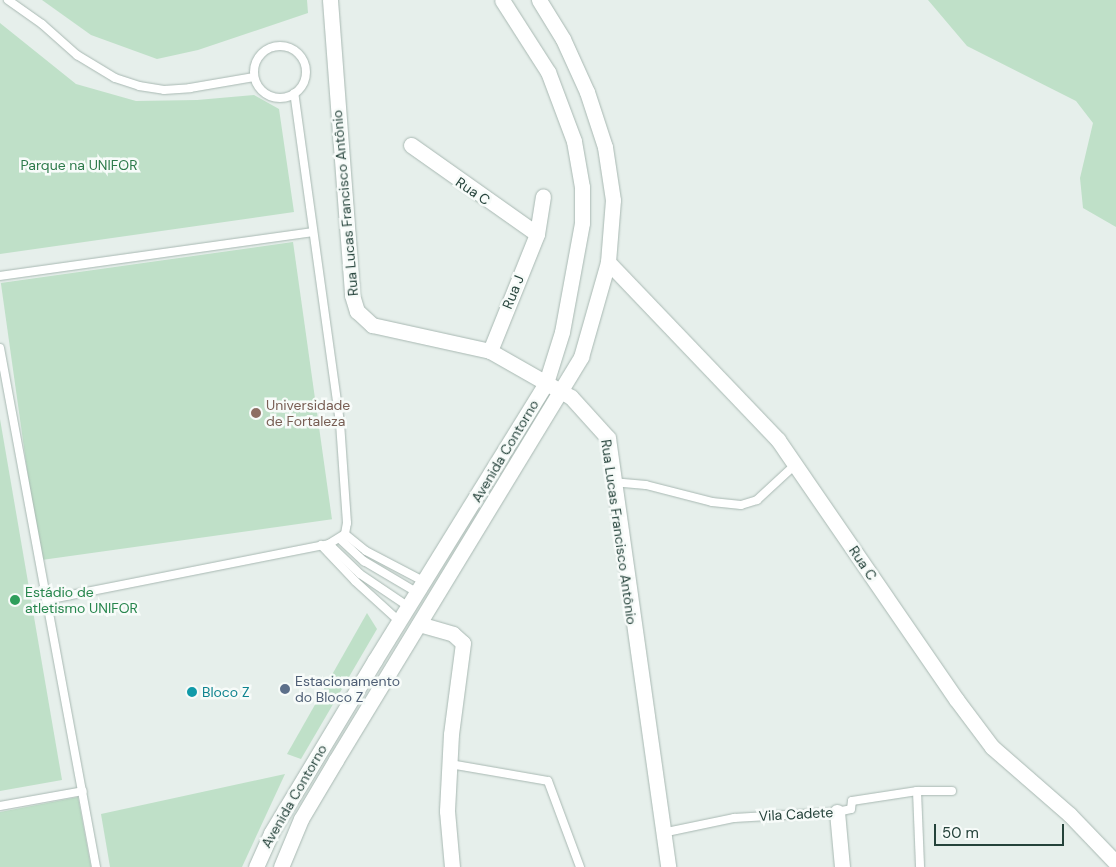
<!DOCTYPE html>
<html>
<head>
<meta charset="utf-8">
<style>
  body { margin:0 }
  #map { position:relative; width:1116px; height:867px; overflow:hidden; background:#e6efeb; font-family:"DM Sans",sans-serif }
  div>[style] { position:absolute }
  .green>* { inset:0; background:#bfe0c8; transform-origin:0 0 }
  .roads { filter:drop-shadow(0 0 1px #a8b8b2) drop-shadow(0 0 1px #a8b8b2) }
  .lane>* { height:8px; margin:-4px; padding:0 4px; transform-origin:4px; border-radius:4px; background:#fff }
  .lane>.ring { margin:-4px; padding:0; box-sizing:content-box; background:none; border:8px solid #fff; border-radius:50% }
  .street>* { height:15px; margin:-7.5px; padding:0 7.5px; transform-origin:7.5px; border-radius:7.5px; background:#fff }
  .secondary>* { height:15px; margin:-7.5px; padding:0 7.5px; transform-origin:7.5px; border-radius:7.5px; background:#fff }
  .dots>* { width:14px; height:14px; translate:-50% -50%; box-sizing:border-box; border:2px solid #f7fbf9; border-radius:50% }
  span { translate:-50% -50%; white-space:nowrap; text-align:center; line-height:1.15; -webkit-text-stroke:5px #f7fbf9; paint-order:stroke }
  .park-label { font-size:14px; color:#2d7a4b }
  .street-label { font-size:14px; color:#24423a }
  .education-label { font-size:14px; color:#785e54 }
  .left { translate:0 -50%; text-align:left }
  .leisure-label { font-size:14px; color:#27864d }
  .service-label { font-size:14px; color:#4e5e75 }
  .culture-label { font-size:14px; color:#0d838f }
  .scale { position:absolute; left:934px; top:824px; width:130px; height:22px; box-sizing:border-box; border:2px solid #24423a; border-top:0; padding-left:6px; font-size:15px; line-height:18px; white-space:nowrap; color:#24423a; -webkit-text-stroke:4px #f7fbf9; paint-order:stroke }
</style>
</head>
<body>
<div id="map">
  <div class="green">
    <i style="clip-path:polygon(42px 0,307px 0,308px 13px,198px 50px,157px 59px,91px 35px)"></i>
    <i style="clip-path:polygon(928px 0,1116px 0,1116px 227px,1083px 208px,1080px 178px,1093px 123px,1076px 101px,967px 46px)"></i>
    <i style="clip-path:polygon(0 23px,76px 84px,136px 101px,197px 100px,254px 95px,279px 109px,294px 212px,0 254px)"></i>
    <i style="left:293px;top:242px;width:280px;height:295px;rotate:82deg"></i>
    <i style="clip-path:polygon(0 419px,62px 780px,0 791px)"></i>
    <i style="clip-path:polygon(367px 613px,377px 629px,301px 759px,287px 754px)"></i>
    <i style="clip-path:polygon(285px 774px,242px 867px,110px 867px,101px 814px)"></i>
    <i style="clip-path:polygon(78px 797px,91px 867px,0 867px,0 812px)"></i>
  </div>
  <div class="roads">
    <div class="lane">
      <i style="left:8px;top:0;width:42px;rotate:35.2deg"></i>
      <i style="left:42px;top:24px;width:47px;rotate:41.5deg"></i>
      <i style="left:77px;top:55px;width:44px;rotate:31.2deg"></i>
      <i style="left:115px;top:78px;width:25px;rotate:18deg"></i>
      <i style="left:139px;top:86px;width:25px;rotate:9deg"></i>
      <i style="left:164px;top:90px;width:26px;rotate:-4deg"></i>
      <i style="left:190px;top:88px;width:65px;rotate:-9.8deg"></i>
      <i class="ring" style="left:254px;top:46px;width:44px;height:44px"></i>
      <i style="left:0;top:276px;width:316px;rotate:-8deg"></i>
      <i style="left:0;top:348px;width:528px;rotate:79.52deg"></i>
      <i style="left:612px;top:482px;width:34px;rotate:5deg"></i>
      <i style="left:646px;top:485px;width:68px;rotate:14.4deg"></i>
      <i style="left:712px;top:502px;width:29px;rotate:6deg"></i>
      <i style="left:741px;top:505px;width:17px;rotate:-17deg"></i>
      <i style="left:757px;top:500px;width:53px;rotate:-42.7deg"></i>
      <i style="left:345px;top:534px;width:27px;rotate:39deg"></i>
      <i style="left:366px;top:551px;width:67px;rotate:27.7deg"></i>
      <i style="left:340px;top:539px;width:33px;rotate:43deg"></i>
      <i style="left:364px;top:561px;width:63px;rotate:30.7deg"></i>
      <i style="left:329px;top:544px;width:43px;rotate:44.1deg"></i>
      <i style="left:360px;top:574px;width:59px;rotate:34deg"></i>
      <i style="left:321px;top:545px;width:50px;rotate:46.6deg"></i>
      <i style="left:355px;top:581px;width:61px;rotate:42.3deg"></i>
      <i style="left:46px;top:600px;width:288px;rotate:-11.2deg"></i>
      <i style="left:329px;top:544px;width:19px;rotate:-32deg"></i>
      <i style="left:345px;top:534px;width:11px;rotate:-80deg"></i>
      <i style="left:347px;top:523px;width:100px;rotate:-94deg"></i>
      <i style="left:340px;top:423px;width:333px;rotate:-97.9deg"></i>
      <i style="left:450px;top:764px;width:99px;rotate:9.8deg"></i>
      <i style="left:548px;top:781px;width:92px;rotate:69.6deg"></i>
      <i style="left:917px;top:791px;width:76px;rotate:87.7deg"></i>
      <i style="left:0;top:806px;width:84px;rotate:-10.2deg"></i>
      <i style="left:662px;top:833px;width:74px;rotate:-11.8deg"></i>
      <i style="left:734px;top:818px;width:103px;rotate:-3.3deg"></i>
      <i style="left:837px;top:812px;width:14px;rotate:-12deg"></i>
      <i style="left:851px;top:809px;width:8px;rotate:-83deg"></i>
      <i style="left:852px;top:801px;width:66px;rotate:-8.7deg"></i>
      <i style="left:917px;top:791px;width:35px"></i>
    </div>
    <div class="street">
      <i style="left:330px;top:0;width:296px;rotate:85.7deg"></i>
      <i style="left:352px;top:295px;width:17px;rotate:73deg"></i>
      <i style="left:357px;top:311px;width:21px;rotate:43deg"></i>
      <i style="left:372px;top:325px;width:121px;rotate:12.4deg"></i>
      <i style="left:490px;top:351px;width:93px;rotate:29.6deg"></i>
      <i style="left:571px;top:397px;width:55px;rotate:47.9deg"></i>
      <i style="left:608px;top:438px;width:433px;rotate:82deg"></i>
      <i style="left:411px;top:145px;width:154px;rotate:35.2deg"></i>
      <i style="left:608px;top:262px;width:246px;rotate:46.3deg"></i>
      <i style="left:778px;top:440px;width:314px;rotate:55.5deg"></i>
      <i style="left:956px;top:699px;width:60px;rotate:53.1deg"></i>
      <i style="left:992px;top:747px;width:103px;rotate:41.1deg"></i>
      <i style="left:1070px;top:815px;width:66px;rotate:46.2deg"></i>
      <i style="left:490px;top:351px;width:126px;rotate:-68.1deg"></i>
      <i style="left:537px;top:234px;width:38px;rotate:-81deg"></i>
      <i style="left:419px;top:624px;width:35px;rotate:16deg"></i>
      <i style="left:453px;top:634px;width:13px;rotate:42deg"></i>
      <i style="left:463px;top:643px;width:92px;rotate:97.5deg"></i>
      <i style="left:451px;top:734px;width:77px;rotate:93deg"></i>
      <i style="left:447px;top:811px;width:56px;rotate:84.9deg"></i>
      <i style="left:837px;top:812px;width:55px;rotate:84.8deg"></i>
    </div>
    <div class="secondary">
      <i style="left:256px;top:867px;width:37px;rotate:-66deg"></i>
      <i style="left:271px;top:833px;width:202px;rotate:-59deg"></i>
      <i style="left:375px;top:660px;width:326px;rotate:-58.3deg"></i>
      <i style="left:546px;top:383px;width:53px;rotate:-72.6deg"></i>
      <i style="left:562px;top:332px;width:111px;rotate:-79.6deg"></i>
      <i style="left:582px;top:223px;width:36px;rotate:-90deg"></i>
      <i style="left:582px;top:187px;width:47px;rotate:-99.9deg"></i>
      <i style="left:574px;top:141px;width:74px;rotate:-110.6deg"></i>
      <i style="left:548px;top:72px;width:85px;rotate:-122.6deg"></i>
      <i style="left:281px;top:867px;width:52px;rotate:-67.4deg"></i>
      <i style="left:301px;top:819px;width:69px;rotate:-59.3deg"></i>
      <i style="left:336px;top:760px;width:472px;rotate:-58.7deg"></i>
      <i style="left:581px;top:357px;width:99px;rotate:-74.1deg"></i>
      <i style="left:608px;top:262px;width:62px;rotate:-85.4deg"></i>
      <i style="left:613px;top:200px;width:54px;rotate:-98.6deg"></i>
      <i style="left:605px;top:147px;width:58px;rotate:-108.1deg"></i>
      <i style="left:587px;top:92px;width:58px;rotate:-114.4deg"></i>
      <i style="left:563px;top:39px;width:46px;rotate:-121.6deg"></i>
    </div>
  </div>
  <div class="dots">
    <i style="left:256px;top:413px;background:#8d6e63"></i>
    <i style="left:15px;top:600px;background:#2e9e5b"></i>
    <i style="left:285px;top:689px;background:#5c6f8a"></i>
    <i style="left:192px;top:692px;background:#0f9aa8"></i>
  </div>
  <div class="park-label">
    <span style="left:79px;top:165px">Parque na UNIFOR</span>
  </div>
  <div class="street-label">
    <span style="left:473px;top:191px;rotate:34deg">Rua C</span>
    <span style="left:345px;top:203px;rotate:-95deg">Rua Lucas Francisco Antônio</span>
    <span style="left:513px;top:292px;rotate:-68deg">Rua J</span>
    <span style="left:505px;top:451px;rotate:-59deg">Avenida Contorno</span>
    <span style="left:619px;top:532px;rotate:82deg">Rua Lucas Francisco Antônio</span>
    <span style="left:863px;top:563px;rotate:56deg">Rua C</span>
    <span style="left:294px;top:796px;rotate:-60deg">Avenida Contorno</span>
    <span style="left:796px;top:814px;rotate:-3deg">Vila Cadete</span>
  </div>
  <div class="education-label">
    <span class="left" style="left:266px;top:413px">Universidade<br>de Fortaleza</span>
  </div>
  <div class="leisure-label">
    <span class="left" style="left:25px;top:600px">Estádio de<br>atletismo UNIFOR</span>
  </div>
  <div class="service-label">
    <span class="left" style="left:295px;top:689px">Estacionamento<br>do Bloco Z</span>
  </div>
  <div class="culture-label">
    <span class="left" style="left:202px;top:692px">Bloco Z</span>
  </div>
  <div class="scale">50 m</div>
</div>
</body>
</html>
